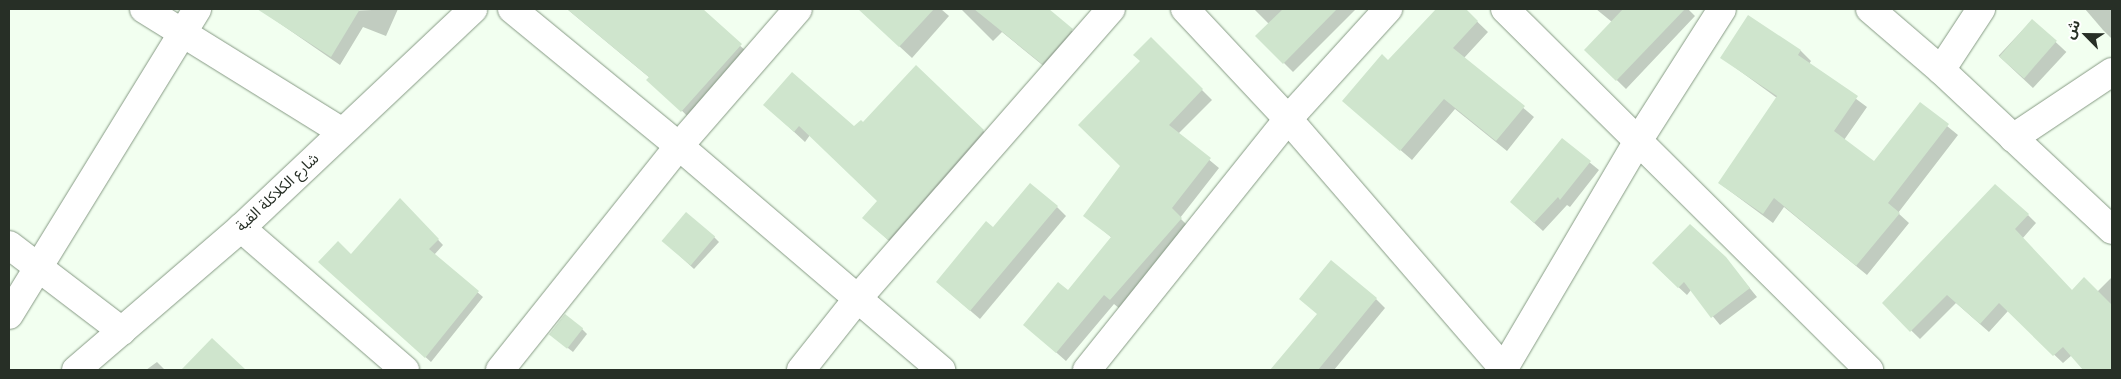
<!DOCTYPE html>
<html>
<head>
<meta charset="utf-8">
<style>
  body { margin:0 }
  #map { position:relative; width:2121px; height:379px; overflow:hidden; background:#f2fff0; font-family:"PT Sans","Noto Sans Arabic",sans-serif }
  div>[style] { position:absolute }
  .shadow>* { inset:0; background:#0003; transform-origin:0 0 }
  .building>* { inset:0; background:#cfe5cd; transform-origin:0 0 }
  .roads { filter:drop-shadow(0 0 1px #869a84) drop-shadow(0 0 1px #869a84) }
  .street>* { height:28px; margin:-14px; padding:0 14px; transform-origin:14px; border-radius:14px; background:#fff }
  span { translate:-50% -50%; white-space:nowrap; text-align:center; line-height:1.15; -webkit-text-stroke:4.5px #fff; paint-order:stroke }
  .street-label { font-size:15px; color:#272f26 }
  .frame { position:absolute; inset:0; border:10px solid #272f26; pointer-events:none }
  .north { position:absolute; left:2061px; top:10px; width:50px; height:50px; -webkit-text-stroke:4px #fff; paint-order:stroke; rotate:293deg; font-size:14px; font-weight:700; line-height:20px; text-align:center; color:#272f26 }
  .north::after { content:''; display:block; margin:auto; width:18px; height:22px; background:#272f26; clip-path:polygon(50% 0,100% 100%,50% 72%,0 100%) }
</style>
</head>
<body>
<div id="map">
  <div class="shadow">
    <i style="clip-path:polygon(259px 9px,346px 11px,398px 9px,386px 36px,363px 27px,340px 65px)"></i>
    <i style="clip-path:polygon(567px 9px,697px 9px,752px 56px,693px 122px,650px 78px)"></i>
    <i style="clip-path:polygon(859px 9px,941px 9px,949px 16px,912px 58px)"></i>
    <i style="clip-path:polygon(961px 9px,1047px 9px,1080px 38px,1051px 72px,1002px 32px,993px 41px)"></i>
    <i style="clip-path:polygon(1254px 9px,1356px 9px,1293px 72px,1257px 36px,1269px 24px)"></i>
    <i style="clip-path:polygon(1438px 9px,1464px 9px,1488px 32px,1464px 58px,1534px 117px,1507px 151px,1455px 109px,1412px 160px,1344px 101px,1388px 62px)"></i>
    <i style="clip-path:polygon(1596px 9px,1688px 9px,1695px 16px,1626px 89px,1586px 50px,1612px 22px)"></i>
    <i style="clip-path:polygon(2085px 9px,2112px 9px,2112px 39px,2103px 30px)"></i>
    <i style="clip-path:polygon(1749px 17px,1801px 51px,1811px 61px,1809px 64px,1867px 107px,1844px 140px,1874px 163px,1920px 104px,1958px 135px,1898px 213px,1909px 223px,1867px 275px,1784px 207px,1773px 223px,1719px 183px,1777px 98px,1722px 58px)"></i>
    <i style="left:2032px;top:20px;width:47px;height:49px;rotate:43deg"></i>
    <i style="clip-path:polygon(1151px 39px,1212px 100px,1178px 134px,1219px 168px,1180px 218px,1190px 228px,1120px 309px,1114px 304px,1066px 361px,1025px 325px,1068px 292px,1112px 238px,1085px 215px,1122px 166px,1142px 61px)"></i>
    <i style="clip-path:polygon(916px 67px,994px 141px,899px 250px,875px 228px,879px 201px,810px 135px,805px 142px,765px 105px,854px 128px,863px 124px)"></i>
    <i style="clip-path:polygon(1562px 140px,1599px 170px,1570px 207px,1567px 205px,1543px 231px,1520px 210px)"></i>
    <i style="clip-path:polygon(400px 200px,443px 245px,434px 255px,483px 297px,431px 362px,320px 262px,352px 256px)"></i>
    <i style="clip-path:polygon(1057px 207px,1066px 216px,980px 319px,937px 282px,993px 229px)"></i>
    <i style="clip-path:polygon(2028px 215px,2036px 223px,2022px 239px,2072px 291px,2097px 292px,2112px 277px,2112px 370px,2085px 370px,2072px 355px,2063px 363px,2008px 311px,1989px 332px,1956px 303px,1920px 339px,1883px 303px)"></i>
    <i style="clip-path:polygon(714px 237px,719px 242px,694px 269px,669px 246px)"></i>
    <i style="clip-path:polygon(1725px 258px,1757px 297px,1720px 325px,1691px 290px,1687px 295px,1661px 271px)"></i>
    <i style="clip-path:polygon(1376px 299px,1385px 308px,1334px 370px,1280px 370px,1276px 366px)"></i>
    <i style="clip-path:polygon(582px 329px,587px 334px,573px 352px,550px 334px)"></i>
    <i style="clip-path:polygon(212px 339px,244px 370px,183px 370px)"></i>
    <i style="clip-path:polygon(157px 362px,165px 370px,146px 370px)"></i>
  </div>
  <div class="building">
    <i style="clip-path:polygon(257px 9px,360px 9px,331px 57px)"></i>
    <i style="clip-path:polygon(567px 9px,703px 9px,742px 44px,681px 112px,646px 80px,649px 77px)"></i>
    <i style="clip-path:polygon(858px 9px,934px 9px,899px 47px)"></i>
    <i style="clip-path:polygon(974px 9px,1049px 9px,1073px 29px,1042px 64px)"></i>
    <i style="clip-path:polygon(1283px 9px,1337px 9px,1283px 64px,1255px 36px)"></i>
    <i style="clip-path:polygon(1436px 9px,1466px 9px,1478px 21px,1453px 48px,1525px 106px,1496px 141px,1444px 99px,1400px 151px,1342px 101px,1382px 54px,1388px 60px)"></i>
    <i style="clip-path:polygon(1623px 9px,1685px 9px,1616px 81px,1584px 50px)"></i>
    <i style="clip-path:polygon(1748px 15px,1801px 50px,1798px 55px,1858px 96px,1834px 131px,1874px 161px,1920px 102px,1949px 124px,1888px 203px,1900px 213px,1856px 266px,1774px 198px,1763px 214px,1718px 183px,1777px 96px,1720px 58px)"></i>
    <i style="left:2032px;top:19px;width:33px;height:50px;rotate:41deg"></i>
    <i style="clip-path:polygon(1151px 37px,1203px 89px,1169px 125px,1211px 158px,1172px 208px,1182px 218px,1110px 300px,1104px 295px,1056px 353px,1023px 325px,1058px 282px,1068px 290px,1111px 237px,1083px 216px,1120px 166px,1078px 125px,1140px 61px,1133px 55px)"></i>
    <i style="clip-path:polygon(916px 65px,984px 130px,888px 240px,862px 218px,877px 201px,799px 126px,794px 132px,763px 105px,792px 72px,854px 126px,861px 120px,863px 122px)"></i>
    <i style="clip-path:polygon(1562px 138px,1591px 161px,1560px 200px,1558px 197px,1534px 223px,1510px 202px)"></i>
    <i style="clip-path:polygon(1030px 183px,1058px 206px,970px 311px,936px 282px,986px 221px,993px 227px)"></i>
    <i style="clip-path:polygon(1995px 184px,2029px 214px,2015px 229px,2072px 290px,2084px 277px,2112px 305px,2112px 370px,2083px 370px,2063px 347px,2053px 356px,1999px 303px,1980px 324px,1947px 295px,1910px 332px,1882px 303px)"></i>
    <i style="clip-path:polygon(400px 198px,439px 239px,429px 249px,479px 291px,425px 358px,318px 262px,338px 241px,351px 254px)"></i>
    <i style="left:686px;top:212px;width:38px;height:38px;rotate:40deg"></i>
    <i style="clip-path:polygon(1690px 224px,1726px 257px,1750px 288px,1711px 318px,1684px 282px,1678px 288px,1652px 263px)"></i>
    <i style="clip-path:polygon(1331px 260px,1377px 298px,1318px 370px,1270px 370px,1317px 314px,1299px 299px)"></i>
    <i style="left:565px;top:314px;width:23px;height:26px;rotate:38deg"></i>
    <i style="clip-path:polygon(212px 338px,246px 370px,181px 370px)"></i>
  </div>
  <div class="roads">
    <div class="street">
      <i style="left:144px;top:9px;width:232px;rotate:31.8deg"></i>
      <i style="left:512px;top:9px;width:216px;rotate:39.4deg"></i>
      <i style="left:679px;top:146px;width:345px;rotate:40.5deg"></i>
      <i style="left:1185px;top:9px;width:151px;rotate:46.9deg"></i>
      <i style="left:1288px;top:119px;width:332px;rotate:49.2deg"></i>
      <i style="left:1505px;top:9px;width:513px;rotate:44.76deg"></i>
      <i style="left:1870px;top:9px;width:94px;rotate:40.7deg"></i>
      <i style="left:1941px;top:70px;width:234px;rotate:43.1deg"></i>
      <i style="left:1941px;top:70px;width:73px;rotate:-56.7deg"></i>
      <i style="left:2013px;top:138px;width:119px;rotate:-33.7deg"></i>
      <i style="left:241px;top:228px;width:217px;rotate:40.9deg"></i>
      <i style="left:9px;top:245px;width:142px;rotate:37.3deg"></i>
      <i style="left:9px;top:315px;width:359px;rotate:-58.4deg"></i>
      <i style="left:76px;top:370px;width:218px;rotate:-40.7deg"></i>
      <i style="left:241px;top:228px;width:319px;rotate:-43.3deg"></i>
      <i style="left:500px;top:370px;width:287px;rotate:-51.4deg"></i>
      <i style="left:679px;top:146px;width:181px;rotate:-49deg"></i>
      <i style="left:801px;top:370px;width:92px;rotate:-51.6deg"></i>
      <i style="left:858px;top:298px;width:384px;rotate:-48.8deg"></i>
      <i style="left:1087px;top:370px;width:322px;rotate:-51.3deg"></i>
      <i style="left:1288px;top:119px;width:149px;rotate:-47.7deg"></i>
      <i style="left:1503px;top:370px;width:266px;rotate:-59.5deg"></i>
      <i style="left:1638px;top:141px;width:156px;rotate:-57.5deg"></i>
    </div>
  </div>
  <div class="street-label">
    <span style="left:277px;top:192px;rotate:-43deg">شارع الكلاكلة القبة</span>
  </div>
  <div class="frame"></div>
  <div class="north">ش</div>
</div>
</body>
</html>
